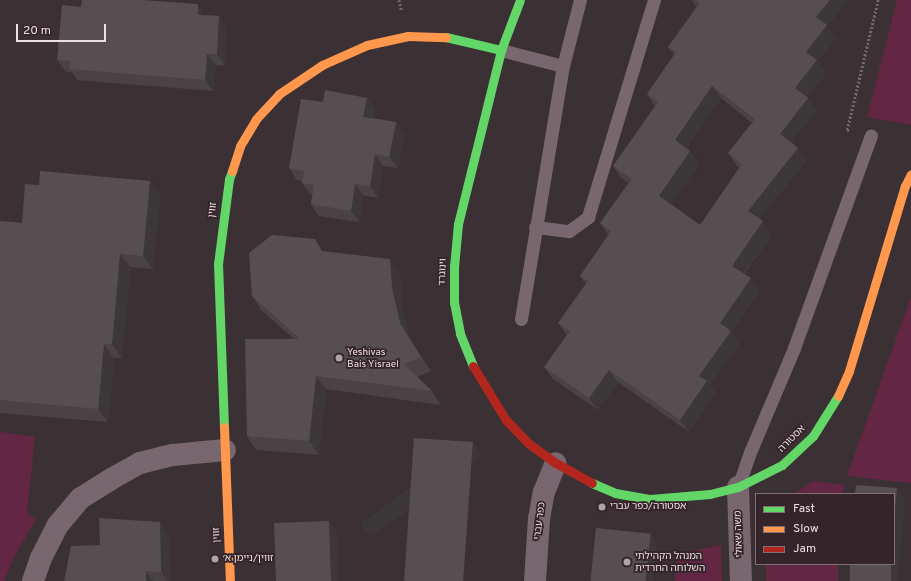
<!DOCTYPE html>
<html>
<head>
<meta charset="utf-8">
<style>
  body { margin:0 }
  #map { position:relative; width:911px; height:581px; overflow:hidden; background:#3b3135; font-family:Overpass,"Noto Sans Hebrew",sans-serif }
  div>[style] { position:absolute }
  .green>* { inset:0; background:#632643; transform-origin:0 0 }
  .path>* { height:2.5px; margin-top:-1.25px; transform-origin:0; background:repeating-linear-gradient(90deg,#75686d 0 2px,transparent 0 4px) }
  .lane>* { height:13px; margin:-6.5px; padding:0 6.5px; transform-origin:6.5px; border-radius:6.5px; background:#78676e }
  .street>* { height:22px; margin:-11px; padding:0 11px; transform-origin:11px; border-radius:11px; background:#78676e }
  .fast>* { height:9px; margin:-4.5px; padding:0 4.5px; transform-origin:4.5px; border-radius:4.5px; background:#63d668 }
  .slow>* { height:9px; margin:-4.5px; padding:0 4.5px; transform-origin:4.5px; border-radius:4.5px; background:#ff974d }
  .jam>* { height:9px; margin:-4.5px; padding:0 4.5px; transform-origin:4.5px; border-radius:4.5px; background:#b3261e }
  .wall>* { inset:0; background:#4a4346 }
  .shaded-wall>* { inset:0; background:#3c3739; transform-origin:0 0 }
  .building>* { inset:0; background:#564e51; transform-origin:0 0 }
  .dots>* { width:11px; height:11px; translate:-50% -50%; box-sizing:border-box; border:2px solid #35242a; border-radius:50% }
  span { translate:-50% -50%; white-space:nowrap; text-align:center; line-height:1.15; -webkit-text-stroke:3.5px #35242a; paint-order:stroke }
  .street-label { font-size:10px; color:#ede1e5 }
  .poi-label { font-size:10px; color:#ede1e5 }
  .left { translate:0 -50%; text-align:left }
  .legend { position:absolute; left:755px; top:493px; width:140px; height:72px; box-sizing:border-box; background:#35242a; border:1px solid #7f7075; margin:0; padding:5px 7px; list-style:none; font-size:12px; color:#ede1e5 }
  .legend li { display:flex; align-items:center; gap:8px; height:20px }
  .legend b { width:20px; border:1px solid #7f7075 }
  .scale { position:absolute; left:16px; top:24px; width:90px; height:18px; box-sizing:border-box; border:2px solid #ede1e5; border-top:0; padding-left:5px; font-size:12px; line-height:14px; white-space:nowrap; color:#ede1e5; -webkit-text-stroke:3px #35242a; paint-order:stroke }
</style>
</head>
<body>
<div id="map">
  <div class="green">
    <i style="clip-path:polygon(897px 0,911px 0,911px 125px,867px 117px)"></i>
    <i style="clip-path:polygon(911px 297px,911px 483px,847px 476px)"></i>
    <i style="clip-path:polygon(0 432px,35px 437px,27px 513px,36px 520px,15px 555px,4px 581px,0 581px)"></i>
    <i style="clip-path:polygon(812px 481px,844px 485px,843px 494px,795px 494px)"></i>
    <i style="clip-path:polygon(721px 545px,722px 581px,675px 581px,677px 554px)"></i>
    <i style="left:766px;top:564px;width:72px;height:17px"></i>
  </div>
  <div class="path">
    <i style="left:399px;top:0;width:11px;rotate:75deg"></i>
    <i style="left:849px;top:131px;width:2px;rotate:-153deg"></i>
    <i style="left:847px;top:130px;width:134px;rotate:-76.6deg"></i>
  </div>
  <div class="lane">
    <i style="left:501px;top:50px;width:64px;rotate:14.5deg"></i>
    <i style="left:535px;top:227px;width:34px;rotate:7deg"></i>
    <i style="left:569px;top:231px;width:24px;rotate:-36deg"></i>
    <i style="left:588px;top:217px;width:227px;rotate:-73.1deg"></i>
    <i style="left:521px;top:319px;width:256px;rotate:-80.6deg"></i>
    <i style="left:563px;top:66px;width:68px;rotate:-75.6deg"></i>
    <i style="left:738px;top:487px;width:39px;rotate:-71deg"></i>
    <i style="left:751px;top:450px;width:111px;rotate:-67.1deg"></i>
    <i style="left:794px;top:348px;width:226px;rotate:-70.1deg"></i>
  </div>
  <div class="street">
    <i style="left:738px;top:487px;width:94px;rotate:88.2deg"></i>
    <i style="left:33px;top:581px;width:24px;rotate:-71deg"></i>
    <i style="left:41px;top:558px;width:37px;rotate:-63deg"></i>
    <i style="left:58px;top:525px;width:35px;rotate:-50deg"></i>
    <i style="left:81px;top:498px;width:36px;rotate:-32deg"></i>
    <i style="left:111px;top:479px;width:33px;rotate:-29deg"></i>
    <i style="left:140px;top:463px;width:34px;rotate:-14deg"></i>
    <i style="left:173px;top:455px;width:52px;rotate:-5.5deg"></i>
    <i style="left:535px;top:581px;width:62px;rotate:-86.3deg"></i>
    <i style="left:539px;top:519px;width:27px;rotate:-80deg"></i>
    <i style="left:544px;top:492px;width:31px;rotate:-68deg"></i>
  </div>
  <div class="fast">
    <i style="left:446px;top:37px;width:57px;rotate:13.3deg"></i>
    <i style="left:473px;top:366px;width:35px;rotate:-112deg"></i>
    <i style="left:460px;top:333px;width:31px;rotate:-101deg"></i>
    <i style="left:454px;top:303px;width:36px;rotate:-90deg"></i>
    <i style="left:454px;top:267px;width:43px;rotate:-84.7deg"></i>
    <i style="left:458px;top:224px;width:179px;rotate:-76.1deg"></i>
    <i style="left:501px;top:50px;width:53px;rotate:-69.2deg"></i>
    <i style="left:224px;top:427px;width:163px;rotate:-92.1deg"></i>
    <i style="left:218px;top:264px;width:86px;rotate:-82.6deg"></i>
    <i style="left:229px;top:179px;width:9px;rotate:-69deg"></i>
    <i style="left:592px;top:483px;width:25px;rotate:23deg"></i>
    <i style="left:615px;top:493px;width:36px;rotate:10deg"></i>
    <i style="left:650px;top:499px;width:60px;rotate:-4.8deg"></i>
    <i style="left:710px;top:494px;width:29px;rotate:-14deg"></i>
    <i style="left:738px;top:487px;width:49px;rotate:-26.6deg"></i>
    <i style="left:782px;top:465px;width:42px;rotate:-43.1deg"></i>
    <i style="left:813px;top:436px;width:47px;rotate:-58deg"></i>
  </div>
  <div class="slow">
    <i style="left:232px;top:171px;width:26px;rotate:-72deg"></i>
    <i style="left:240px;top:146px;width:31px;rotate:-59deg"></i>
    <i style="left:256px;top:119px;width:34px;rotate:-47deg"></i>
    <i style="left:279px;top:94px;width:52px;rotate:-34deg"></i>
    <i style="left:322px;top:65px;width:49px;rotate:-24deg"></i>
    <i style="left:367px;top:45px;width:42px;rotate:-12.4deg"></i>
    <i style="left:408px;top:36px;width:38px;rotate:2deg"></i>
    <i style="left:838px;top:396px;width:27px;rotate:-66deg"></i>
    <i style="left:849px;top:371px;width:193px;rotate:-73.2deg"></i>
    <i style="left:905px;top:186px;width:13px;rotate:-63deg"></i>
    <i style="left:224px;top:427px;width:154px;rotate:87.8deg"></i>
  </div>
  <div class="jam">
    <i style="left:473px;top:366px;width:63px;rotate:58.6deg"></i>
    <i style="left:506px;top:420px;width:32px;rotate:46deg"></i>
    <i style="left:528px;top:443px;width:34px;rotate:36deg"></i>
    <i style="left:556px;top:463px;width:41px;rotate:29.1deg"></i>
  </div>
  <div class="wall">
    <i style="clip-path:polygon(evenodd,692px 0,848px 0,827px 26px,836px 38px,818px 61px,826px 73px,807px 97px,816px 111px,791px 142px,798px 148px,807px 160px,759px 219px,772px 234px,744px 274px,759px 291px,731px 332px,739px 344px,710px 385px,716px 393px,689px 432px,618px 382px,598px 410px,553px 379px,544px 367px,567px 335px,558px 323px,586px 284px,580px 276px,608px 235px,600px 223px,628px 183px,621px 178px,613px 166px,655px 106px,647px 94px,674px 55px,668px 47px,696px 7px,692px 0,721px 98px,752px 123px,728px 153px,737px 166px,740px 168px,700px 225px,671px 204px,699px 164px,686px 149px,721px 98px)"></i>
    <i style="clip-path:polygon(206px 15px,219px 16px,227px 28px,225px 66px,215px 65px,213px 91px,77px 80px,72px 72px,66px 72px,57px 60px)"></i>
    <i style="clip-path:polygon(323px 102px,375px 109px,373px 118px,396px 122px,404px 134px,398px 168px,383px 166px,378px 198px,363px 195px,359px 222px,319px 216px,311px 204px,313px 195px,310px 194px,302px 183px,302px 181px,297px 180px,289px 168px)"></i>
    <i style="clip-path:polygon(39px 185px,160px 195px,153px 269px,130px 267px,122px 358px,114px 358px,108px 422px,0 413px,0 221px,22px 223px)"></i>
    <i style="clip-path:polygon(323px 252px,400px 272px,401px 302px,409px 337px,431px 371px,417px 377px,432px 391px,441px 405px,326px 389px,319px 455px,256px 450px,247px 436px,294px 339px,261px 310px,252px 296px)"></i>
    <i style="clip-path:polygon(160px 522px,169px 536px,171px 581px,64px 581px)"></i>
  </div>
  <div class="shaded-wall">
    <i style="clip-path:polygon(830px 0,848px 0,827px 26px,836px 38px,818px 61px,826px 73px,804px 101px,795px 88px,816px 17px)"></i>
    <i style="clip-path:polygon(198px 4px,206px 16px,198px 15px)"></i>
    <i style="clip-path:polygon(219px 16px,227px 28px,225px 66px,217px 54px)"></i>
    <i style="clip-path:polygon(207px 54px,215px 65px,213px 91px,205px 80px)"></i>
    <i style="clip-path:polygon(712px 86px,721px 98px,683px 153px,675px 140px)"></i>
    <i style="clip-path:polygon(367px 98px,375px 109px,372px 128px,363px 117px)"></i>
    <i style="clip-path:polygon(808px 98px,816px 111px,788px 146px,780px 134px)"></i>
    <i style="clip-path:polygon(396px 122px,404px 134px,398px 168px,389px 157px)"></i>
    <i style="clip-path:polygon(798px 148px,807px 160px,756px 223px,748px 211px)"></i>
    <i style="clip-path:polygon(690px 151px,699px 164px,668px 208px,659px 196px)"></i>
    <i style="clip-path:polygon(375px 154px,383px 166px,378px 198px,370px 186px)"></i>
    <i style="clip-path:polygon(150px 181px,160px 195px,153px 269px,143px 256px)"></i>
    <i style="clip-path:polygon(355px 184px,363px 195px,359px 222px,351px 211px)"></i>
    <i style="clip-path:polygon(763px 221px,772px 234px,740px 278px,732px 266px)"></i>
    <i style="clip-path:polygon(120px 254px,130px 267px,122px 358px,112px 344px)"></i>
    <i style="clip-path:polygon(390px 259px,400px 272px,401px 302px,409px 337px,431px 371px,421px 357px,400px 323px,392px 288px)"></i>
    <i style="clip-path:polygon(751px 278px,759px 291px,731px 332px,739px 344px,710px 385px,716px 393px,689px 432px,680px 420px,699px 376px,720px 323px)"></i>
    <i style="clip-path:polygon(104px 344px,114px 358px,108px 422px,98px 409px)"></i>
    <i style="clip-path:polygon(609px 370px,618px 382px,598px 410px,589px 398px)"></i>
    <i style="clip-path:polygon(316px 376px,326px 389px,319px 455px,309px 441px)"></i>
    <i style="left:473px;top:442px;width:17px;height:139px;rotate:54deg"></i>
    <i style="clip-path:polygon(897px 488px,905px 500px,898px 581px,890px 581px,891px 564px,894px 564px,894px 522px)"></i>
    <i style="clip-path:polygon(329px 521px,337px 532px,338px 581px,331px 581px)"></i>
    <i style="clip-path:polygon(160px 522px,169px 536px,171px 581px,168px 581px,161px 572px)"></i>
    <i style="clip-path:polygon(651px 534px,657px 543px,653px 581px,646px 581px)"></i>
    <i style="clip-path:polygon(146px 571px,153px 581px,146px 581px)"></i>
  </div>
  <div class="building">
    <i style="clip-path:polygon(82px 0,142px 0,198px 4px,198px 15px,219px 16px,217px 54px,207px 54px,205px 80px,69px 69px,70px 61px,57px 60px,62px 5px,81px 7px)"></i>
    <i style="clip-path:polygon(evenodd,696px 0,830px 0,816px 17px,827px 25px,806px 52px,817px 60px,795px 88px,808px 98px,780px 134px,798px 148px,748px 211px,763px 221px,732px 266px,751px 278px,720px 323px,731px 331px,699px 376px,707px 381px,680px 420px,609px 370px,589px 398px,544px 367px,570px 331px,558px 323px,588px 281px,580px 276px,611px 231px,600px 223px,632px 179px,613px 166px,658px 102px,647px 94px,676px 52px,668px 47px,700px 3px,696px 0,712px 86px,755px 119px,728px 153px,742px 164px,700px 225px,659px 196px,690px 151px,675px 140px,712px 86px)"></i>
    <i style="clip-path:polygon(325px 90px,367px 98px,363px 117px,396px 122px,389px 157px,375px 154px,370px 186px,355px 184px,351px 211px,311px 204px,314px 185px,302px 183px,304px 171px,289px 168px,301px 99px,323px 102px)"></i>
    <i style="clip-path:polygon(40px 171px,150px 181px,143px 256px,120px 254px,112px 344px,104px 344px,98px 409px,0 400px,0 221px,22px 223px,25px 184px,39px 185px)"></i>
    <i style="clip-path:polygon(272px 235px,315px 239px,322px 251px,390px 259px,392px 288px,400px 323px,421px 357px,404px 364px,432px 391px,316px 376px,309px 441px,247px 436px,245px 339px,300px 339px,252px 296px,249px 253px)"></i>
    <i style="left:414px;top:438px;width:59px;height:143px;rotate:4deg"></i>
    <i style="clip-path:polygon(856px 485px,897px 488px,894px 522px,894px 494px,855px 494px)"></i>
    <i style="clip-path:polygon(99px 518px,160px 522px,161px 572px,146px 571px,146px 581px,64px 581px,71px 546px,100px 545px)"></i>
    <i style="left:329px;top:521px;width:60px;height:55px;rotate:88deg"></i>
    <i style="left:596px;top:528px;width:55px;height:53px;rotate:6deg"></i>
    <i style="left:850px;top:564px;width:41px;height:17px"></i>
  </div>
  <div class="dots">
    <i style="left:339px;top:358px;background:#afa3a7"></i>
    <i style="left:602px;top:507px;background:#afa3a7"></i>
    <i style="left:215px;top:559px;background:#afa3a7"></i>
    <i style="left:627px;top:562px;background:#afa3a7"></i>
  </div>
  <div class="street-label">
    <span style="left:213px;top:210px;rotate:-82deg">זווין</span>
    <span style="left:443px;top:272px;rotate:-88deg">וינוגרד</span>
    <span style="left:792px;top:439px;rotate:-45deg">אסטורה</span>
    <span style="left:540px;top:521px;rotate:-83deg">כפר עברי</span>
    <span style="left:739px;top:534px;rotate:-92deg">משה שאולי</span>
    <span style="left:217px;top:535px;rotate:-92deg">זווין</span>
  </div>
  <div class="poi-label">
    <span class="left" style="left:347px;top:358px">Yeshivas<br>Bais Yisrael</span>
    <span class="left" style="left:610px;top:507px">אסטורה/כפר עברי</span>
    <span class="left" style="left:635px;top:562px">המנהל הקהילתי<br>השלוחה החרדית</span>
    <span class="left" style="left:223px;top:559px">זווין/ניימן א׳</span>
  </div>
  <ul class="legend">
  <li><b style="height:5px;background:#63d668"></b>Fast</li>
  <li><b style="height:5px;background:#ff974d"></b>Slow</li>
  <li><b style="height:5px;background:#b3261e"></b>Jam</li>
  </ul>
  <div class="scale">20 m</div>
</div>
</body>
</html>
